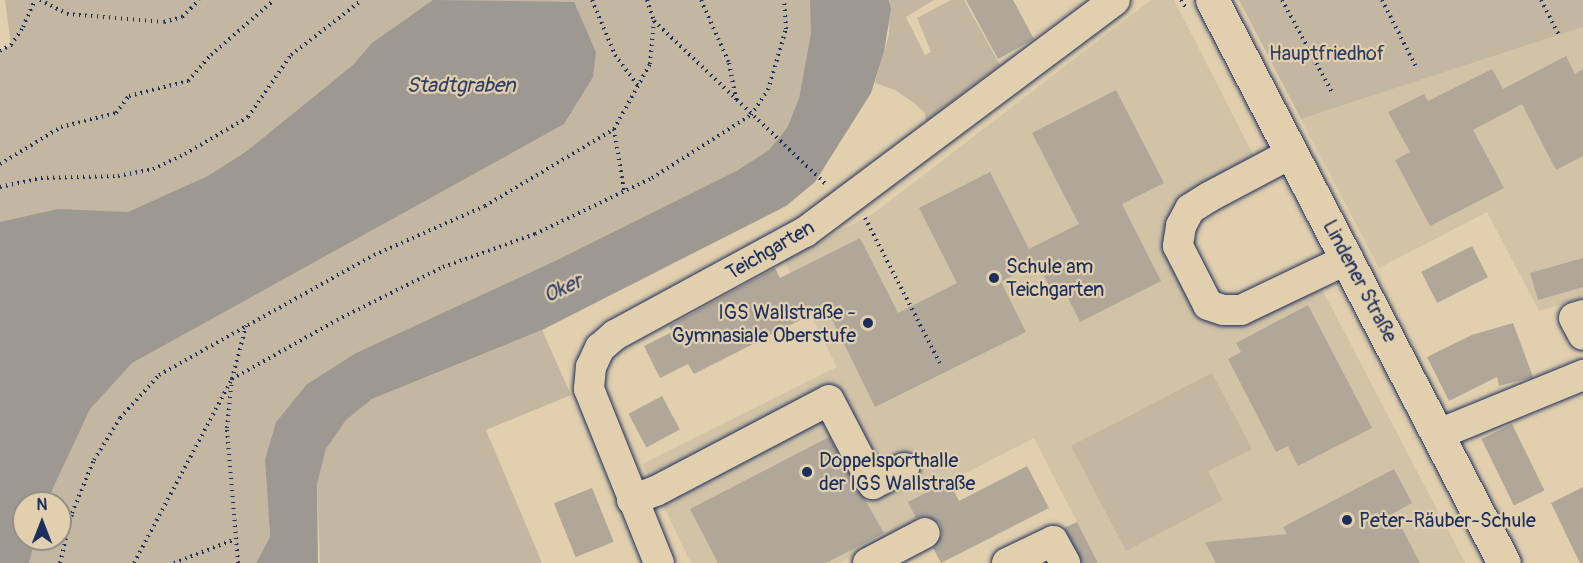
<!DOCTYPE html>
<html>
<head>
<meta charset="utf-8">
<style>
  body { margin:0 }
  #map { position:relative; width:1583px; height:563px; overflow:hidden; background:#e1cfad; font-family:Pangolin,sans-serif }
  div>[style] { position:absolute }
  .built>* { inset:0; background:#d2c3a7 }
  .green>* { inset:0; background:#c4b7a1 }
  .water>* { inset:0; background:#9e9892 }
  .building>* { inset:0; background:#b0a799; transform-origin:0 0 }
  .path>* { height:4px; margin-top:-2px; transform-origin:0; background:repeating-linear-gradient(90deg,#1b2f5e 0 1.5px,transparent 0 6px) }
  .roads { filter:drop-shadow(0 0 2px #1b2f5e) drop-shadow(0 0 2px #1b2f5e) }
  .minor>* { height:30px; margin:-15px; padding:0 15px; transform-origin:15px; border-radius:15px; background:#e1cfad }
  .major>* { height:33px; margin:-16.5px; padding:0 16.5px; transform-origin:16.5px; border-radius:16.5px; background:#e1cfad }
  .dots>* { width:16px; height:16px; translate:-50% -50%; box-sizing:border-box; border:3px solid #e1cfad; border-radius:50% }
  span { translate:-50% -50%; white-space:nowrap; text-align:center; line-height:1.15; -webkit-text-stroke:4.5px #e1cfad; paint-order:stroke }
  .park-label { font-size:20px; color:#2c3d65 }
  .street-label { font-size:20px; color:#1b2f5e }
  .poi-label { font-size:20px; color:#1b2f5e }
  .left { translate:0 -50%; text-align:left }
  .right { translate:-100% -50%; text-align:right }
  .water-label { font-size:21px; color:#2f3f66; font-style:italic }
  .north { position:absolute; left:12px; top:491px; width:60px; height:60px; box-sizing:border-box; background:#e1cfad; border:2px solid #928f8d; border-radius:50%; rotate:0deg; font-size:16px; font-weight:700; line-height:24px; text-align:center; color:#1b2f5e }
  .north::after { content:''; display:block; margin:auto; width:21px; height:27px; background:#1b2f5e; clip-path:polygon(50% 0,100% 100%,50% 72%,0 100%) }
</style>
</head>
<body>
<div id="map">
  <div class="built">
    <i style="clip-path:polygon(1151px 0,1174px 0,1261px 170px,1181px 226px,1208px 304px,1314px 274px,1465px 563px,1098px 563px,1034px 438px,909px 502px,918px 522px,839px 563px,691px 563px,643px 464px,837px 367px,784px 260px,874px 213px)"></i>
    <i style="clip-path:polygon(1583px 27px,1583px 298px,1539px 311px,1487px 212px,1379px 268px,1301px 119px)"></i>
  </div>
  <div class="green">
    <i style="clip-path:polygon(evenodd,5px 0,810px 0,811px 6px,811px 33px,799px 98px,787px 128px,769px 150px,738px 170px,557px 260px,356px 353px,307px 384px,276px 422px,265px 459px,270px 537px,256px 563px,0 563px,0 51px,11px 45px,5px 0,24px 503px,60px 503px,60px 539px,24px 539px,24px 503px)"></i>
    <i style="clip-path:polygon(890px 0,934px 0,906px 17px,925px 55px,931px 52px,917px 18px,951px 0,964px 0,1000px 65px,926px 121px,925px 113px,914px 103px,895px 90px,875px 83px,889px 35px)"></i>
    <i style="clip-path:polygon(1239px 0,1583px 0,1583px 27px,1301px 119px)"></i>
    <i style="clip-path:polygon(542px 330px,571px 395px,486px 430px,542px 563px,320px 563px,317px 484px,326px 449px,346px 420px,372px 399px)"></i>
    <i style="clip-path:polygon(1212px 373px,1252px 449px,1208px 471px,1223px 500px,1126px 551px,1071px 446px)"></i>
  </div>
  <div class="water">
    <i style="clip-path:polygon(433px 0,574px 2px,596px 52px,593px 77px,564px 124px,132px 363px,90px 409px,46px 503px,24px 503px,24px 539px,35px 539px,29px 563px,0 563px,0 222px,58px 209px,128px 212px,208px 176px,247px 151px,353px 65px,372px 43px)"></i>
    <i style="clip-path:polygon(810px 0,889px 0,891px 9px,884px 52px,871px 93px,815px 182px,786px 206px,542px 330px,372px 399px,346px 420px,326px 449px,317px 484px,318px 563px,256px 563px,270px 537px,265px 459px,276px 422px,307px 384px,356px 353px,557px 260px,738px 170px,769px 150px,787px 128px,799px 98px,811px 33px)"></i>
  </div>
  <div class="building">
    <i style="clip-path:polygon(966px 0,1013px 0,1034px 39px,998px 59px)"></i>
    <i style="clip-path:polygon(1566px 56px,1575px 74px,1583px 69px,1583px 156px,1556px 170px,1522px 104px,1473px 130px,1504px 188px,1430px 226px,1395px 160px,1410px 152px,1388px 112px,1424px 94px,1428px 101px,1492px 69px,1503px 89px)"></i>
    <i style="clip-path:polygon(1116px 90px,1164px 183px,1122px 204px,1161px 281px,1080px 322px,1066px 294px,1056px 299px,1037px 263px,1001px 282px,1026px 332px,875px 407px,826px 307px,694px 374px,688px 364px,660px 378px,644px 346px,672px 332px,669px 326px,775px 268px,780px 278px,860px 238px,898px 313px,957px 283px,919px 208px,990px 172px,1029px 249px,1079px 224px,1032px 133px)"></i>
    <i style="left:1472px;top:246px;width:35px;height:57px;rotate:63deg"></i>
    <i style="clip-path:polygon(1583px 258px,1583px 287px,1538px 300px,1530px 273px)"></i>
    <i style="clip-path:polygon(1308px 305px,1372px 428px,1298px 466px,1288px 446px,1276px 452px,1228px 359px,1241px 352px,1236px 343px)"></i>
    <i style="clip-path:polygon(1513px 323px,1533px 377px,1499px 386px,1497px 377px,1449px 401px,1427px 357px,1472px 335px)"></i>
    <i style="left:662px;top:396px;width:38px;height:38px;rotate:62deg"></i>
    <i style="left:1512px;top:424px;width:74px;height:34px;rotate:64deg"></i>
    <i style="clip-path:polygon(829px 437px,884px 533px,826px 563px,718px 563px,690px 509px)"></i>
    <i style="clip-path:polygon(1027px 466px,1049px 508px,941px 563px,933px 548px,942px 534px,940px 524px,926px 516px,916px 518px,908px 502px,949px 481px,959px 501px)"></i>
    <i style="clip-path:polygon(1394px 469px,1412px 503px,1394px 513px,1420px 563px,1216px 563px,1205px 542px,1287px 534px,1283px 527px)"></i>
    <i style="clip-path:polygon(1583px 487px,1583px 563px,1580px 563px,1551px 503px)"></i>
    <i style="left:592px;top:488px;width:58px;height:41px;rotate:68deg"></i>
    <i style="clip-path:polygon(1077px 522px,1098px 563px,1082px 563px,1064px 528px)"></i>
  </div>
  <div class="path">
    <i style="left:40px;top:0;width:30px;rotate:27deg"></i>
    <i style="left:67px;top:14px;width:97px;rotate:4.7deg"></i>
    <i style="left:164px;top:22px;width:19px;rotate:-16deg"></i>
    <i style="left:182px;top:17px;width:24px;rotate:-45deg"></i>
    <i style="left:592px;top:0;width:60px;rotate:67.3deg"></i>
    <i style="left:615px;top:55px;width:40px;rotate:53deg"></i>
    <i style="left:647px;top:0;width:22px;rotate:72deg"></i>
    <i style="left:654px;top:21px;width:238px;rotate:43.5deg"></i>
    <i style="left:701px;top:0;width:69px;rotate:66deg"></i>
    <i style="left:729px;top:63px;width:38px;rotate:79deg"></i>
    <i style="left:1181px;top:0;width:9px;rotate:58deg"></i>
    <i style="left:1282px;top:0;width:105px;rotate:61.5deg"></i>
    <i style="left:1382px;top:0;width:75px;rotate:63.1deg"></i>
    <i style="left:1541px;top:0;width:38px;rotate:63deg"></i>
    <i style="left:0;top:51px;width:13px;rotate:-29deg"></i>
    <i style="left:11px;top:45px;width:22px;rotate:-56deg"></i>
    <i style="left:23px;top:27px;width:30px;rotate:-66deg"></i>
    <i style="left:614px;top:129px;width:63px;rotate:80.8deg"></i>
    <i style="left:0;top:164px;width:71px;rotate:-31.2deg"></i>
    <i style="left:61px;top:127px;width:57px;rotate:-14.3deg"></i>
    <i style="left:116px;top:113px;width:21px;rotate:-53deg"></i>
    <i style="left:129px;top:96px;width:61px;rotate:-14.3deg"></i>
    <i style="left:188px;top:81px;width:35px;rotate:-49deg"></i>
    <i style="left:211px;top:55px;width:84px;rotate:-41.1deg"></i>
    <i style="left:0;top:187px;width:42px;rotate:-12.4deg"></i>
    <i style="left:41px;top:178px;width:77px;rotate:-1.5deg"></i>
    <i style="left:118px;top:176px;width:36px;rotate:-11deg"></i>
    <i style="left:153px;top:169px;width:35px;rotate:-25deg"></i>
    <i style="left:185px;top:154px;width:73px;rotate:-30.4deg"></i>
    <i style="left:248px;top:117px;width:75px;rotate:-55.3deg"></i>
    <i style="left:291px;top:55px;width:90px;rotate:-37.8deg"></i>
    <i style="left:865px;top:218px;width:163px;rotate:62.7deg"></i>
    <i style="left:60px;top:563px;width:51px;rotate:-76.5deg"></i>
    <i style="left:72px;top:513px;width:57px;rotate:-67.5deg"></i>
    <i style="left:94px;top:460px;width:49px;rotate:-58.2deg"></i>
    <i style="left:120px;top:418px;width:58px;rotate:-47.8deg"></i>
    <i style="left:159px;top:375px;width:246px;rotate:-29.2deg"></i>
    <i style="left:374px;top:255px;width:121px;rotate:-23.8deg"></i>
    <i style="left:485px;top:206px;width:150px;rotate:-30.8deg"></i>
    <i style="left:614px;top:129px;width:74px;rotate:-61deg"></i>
    <i style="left:650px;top:64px;width:43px;rotate:-84.7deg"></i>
    <i style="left:134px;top:563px;width:208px;rotate:-62deg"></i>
    <i style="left:232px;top:379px;width:120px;rotate:-29.3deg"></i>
    <i style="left:337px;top:320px;width:119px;rotate:-26.6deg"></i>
    <i style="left:443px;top:267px;width:98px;rotate:-19.7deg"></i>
    <i style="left:535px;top:234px;width:130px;rotate:-25.6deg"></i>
    <i style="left:652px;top:178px;width:117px;rotate:-32.5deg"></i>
    <i style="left:751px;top:115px;width:30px;rotate:-56deg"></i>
    <i style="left:768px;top:90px;width:64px;rotate:-73.6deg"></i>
    <i style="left:786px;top:29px;width:29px;rotate:-94deg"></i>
    <i style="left:174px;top:563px;width:63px;rotate:-21.3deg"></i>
    <i style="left:238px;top:563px;width:135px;rotate:-94.7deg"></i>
    <i style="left:227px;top:428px;width:49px;rotate:-84.2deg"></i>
    <i style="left:232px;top:379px;width:55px;rotate:-75.2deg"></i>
  </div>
  <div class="roads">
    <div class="minor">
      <i style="left:1292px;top:153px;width:94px;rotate:152.1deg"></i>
      <i style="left:1209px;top:197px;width:22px;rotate:148deg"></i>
      <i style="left:1190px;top:209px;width:19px;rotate:118deg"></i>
      <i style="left:1181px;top:226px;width:20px;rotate:99deg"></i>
      <i style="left:1178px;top:246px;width:66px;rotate:63deg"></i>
      <i style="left:1208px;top:305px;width:16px;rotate:18deg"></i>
      <i style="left:1223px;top:310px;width:18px"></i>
      <i style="left:1241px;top:310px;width:119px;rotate:-25.5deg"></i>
      <i style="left:1583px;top:315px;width:9px;rotate:162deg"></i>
      <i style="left:1574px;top:318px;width:19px;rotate:62deg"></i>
      <i style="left:1439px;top:434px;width:156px;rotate:-22.3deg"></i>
      <i style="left:632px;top:500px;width:26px;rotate:-21deg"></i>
      <i style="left:656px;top:491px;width:195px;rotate:-27.7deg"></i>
      <i style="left:829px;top:400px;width:95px;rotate:62.4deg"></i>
      <i style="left:873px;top:484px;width:35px;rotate:-27deg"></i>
      <i style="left:659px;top:563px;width:188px;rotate:-111.9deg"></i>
      <i style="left:589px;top:389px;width:22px;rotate:-85deg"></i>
      <i style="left:591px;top:367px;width:21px;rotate:-65deg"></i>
      <i style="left:600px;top:348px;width:20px;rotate:-41deg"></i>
      <i style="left:615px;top:335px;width:216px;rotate:-28.5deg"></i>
      <i style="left:805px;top:232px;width:387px;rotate:-36.8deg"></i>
      <i style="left:868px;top:563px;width:64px;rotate:-27.8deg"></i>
      <i style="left:1007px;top:563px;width:51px;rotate:-25.6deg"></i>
      <i style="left:1053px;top:541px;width:25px;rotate:61deg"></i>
    </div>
    <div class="major">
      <i style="left:1212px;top:0;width:634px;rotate:62.59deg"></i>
    </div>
  </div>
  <div class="dots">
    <i style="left:994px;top:278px;background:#1b2f5e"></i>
    <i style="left:868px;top:323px;background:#1b2f5e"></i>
    <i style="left:807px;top:472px;background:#1b2f5e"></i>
    <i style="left:1347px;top:520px;background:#1b2f5e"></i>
  </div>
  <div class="park-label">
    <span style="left:1327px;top:53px">Hauptfriedhof</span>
  </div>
  <div class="street-label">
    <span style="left:770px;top:250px;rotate:-30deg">Teichgarten</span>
    <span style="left:1360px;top:281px;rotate:62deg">Lindener Straße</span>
  </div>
  <div class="poi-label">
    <span class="left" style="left:1006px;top:278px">Schule am<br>Teichgarten</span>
    <span class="right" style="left:856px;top:324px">IGS Wallstraße -<br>Gymnasiale Oberstufe</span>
    <span class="left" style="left:819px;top:472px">Doppelsporthalle<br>der IGS Wallstraße</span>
    <span class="left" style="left:1359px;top:520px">Peter-Räuber-Schule</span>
  </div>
  <div class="water-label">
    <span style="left:461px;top:86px">Stadtgraben</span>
    <span style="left:563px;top:289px;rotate:-25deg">Oker</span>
  </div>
  <div class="north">N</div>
</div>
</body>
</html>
